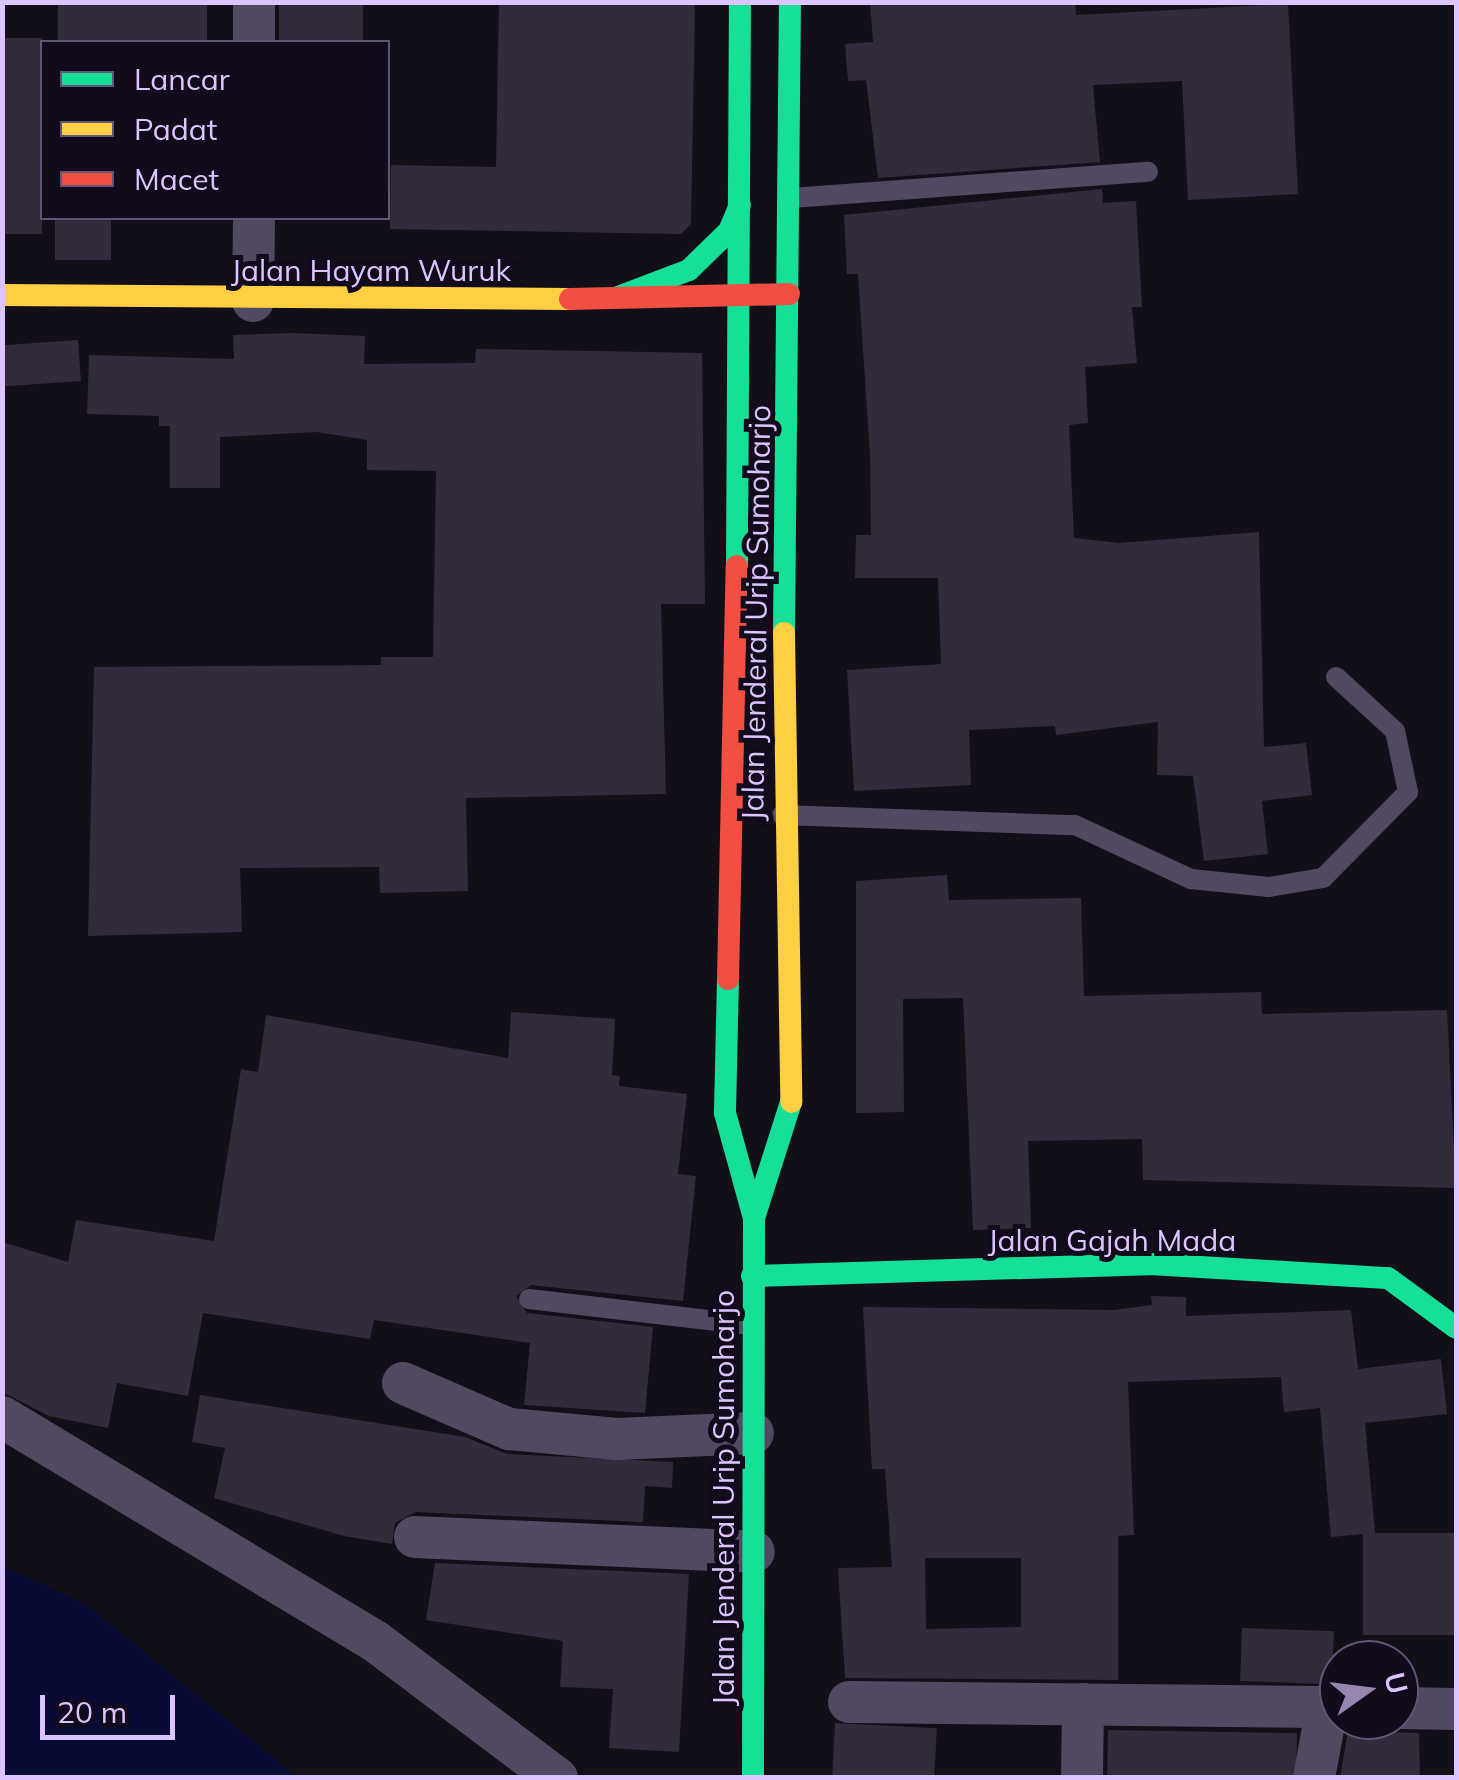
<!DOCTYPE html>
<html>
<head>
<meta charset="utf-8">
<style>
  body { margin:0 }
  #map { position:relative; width:1459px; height:1780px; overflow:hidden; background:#130f18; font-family:Mulish,sans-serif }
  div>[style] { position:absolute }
  .water>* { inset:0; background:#080c35 }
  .building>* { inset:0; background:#322b3b; transform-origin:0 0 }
  .lane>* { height:20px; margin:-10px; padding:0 10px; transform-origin:10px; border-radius:10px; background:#504961 }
  .street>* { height:42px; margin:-21px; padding:0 21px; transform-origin:21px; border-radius:21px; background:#504961 }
  .fast>* { height:22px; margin:-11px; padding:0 11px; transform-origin:11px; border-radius:11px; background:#16e098 }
  .slow>* { height:22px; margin:-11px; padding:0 11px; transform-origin:11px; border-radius:11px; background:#ffcf43 }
  .jam>* { height:22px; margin:-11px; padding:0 11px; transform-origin:11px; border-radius:11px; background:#f24e42 }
  span { translate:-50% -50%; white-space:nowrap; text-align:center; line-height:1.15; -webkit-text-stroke:10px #120b1c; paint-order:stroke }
  .street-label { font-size:30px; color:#dcc5ff }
  .frame { position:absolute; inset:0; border:5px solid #dcc5ff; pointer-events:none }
  .legend { position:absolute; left:40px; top:40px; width:350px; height:180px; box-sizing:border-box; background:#120b1c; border:2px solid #635577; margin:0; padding:12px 18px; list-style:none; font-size:30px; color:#dcc5ff }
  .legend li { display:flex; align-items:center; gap:20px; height:50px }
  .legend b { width:50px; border:2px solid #635577 }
  .north { position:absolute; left:1319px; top:1640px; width:100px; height:100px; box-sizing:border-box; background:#120b1c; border:2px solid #635577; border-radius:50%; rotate:76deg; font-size:28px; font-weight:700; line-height:40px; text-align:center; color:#dcc5ff }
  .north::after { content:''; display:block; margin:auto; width:35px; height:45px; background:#9685ae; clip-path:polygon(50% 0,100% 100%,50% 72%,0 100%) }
  .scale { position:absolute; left:40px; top:1695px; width:135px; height:45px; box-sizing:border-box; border:5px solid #dcc5ff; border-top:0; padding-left:12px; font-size:30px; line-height:35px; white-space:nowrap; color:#dcc5ff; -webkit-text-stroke:8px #120b1c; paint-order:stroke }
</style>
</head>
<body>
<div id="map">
  <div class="water">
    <i style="clip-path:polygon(3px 1567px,84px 1603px,297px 1777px,3px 1777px)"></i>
  </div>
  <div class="building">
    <i style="left:58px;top:2px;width:149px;height:40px"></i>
    <i style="left:279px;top:2px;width:84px;height:40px"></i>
    <i style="clip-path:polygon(499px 2px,695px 2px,691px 224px,681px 234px,390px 229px,391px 165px,496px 167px)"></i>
    <i style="clip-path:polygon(870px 2px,1075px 2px,1076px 15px,1288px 4px,1298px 194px,1188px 200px,1182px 81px,1093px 85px,1100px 162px,878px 178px,866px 80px,848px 81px,845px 44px,873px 42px)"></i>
    <i style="left:2px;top:38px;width:40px;height:196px"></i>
    <i style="clip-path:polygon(1102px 189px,1103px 203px,1136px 201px,1142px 307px,1132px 307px,1137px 363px,1085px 367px,1088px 423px,1069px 425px,1074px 538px,1119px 543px,1259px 532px,1264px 747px,1306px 743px,1312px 795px,1262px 801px,1268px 854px,1204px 861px,1193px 776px,1157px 775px,1158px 722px,1056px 735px,1055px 726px,969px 730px,971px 785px,854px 791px,847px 670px,941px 664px,938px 578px,855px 578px,856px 535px,871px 535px,870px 456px,858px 274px,847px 274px,844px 215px)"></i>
    <i style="left:55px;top:218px;width:56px;height:42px"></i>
    <i style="clip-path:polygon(292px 333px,365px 336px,364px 364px,475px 363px,476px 349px,702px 353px,705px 604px,661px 604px,666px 794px,466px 798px,468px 891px,380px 893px,379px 867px,240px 868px,242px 932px,88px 936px,94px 667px,381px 665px,381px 657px,433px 657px,436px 471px,367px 470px,367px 440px,317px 432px,220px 437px,220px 488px,170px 488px,170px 426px,159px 426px,159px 416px,87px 414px,89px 355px,234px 359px,233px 335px)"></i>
    <i style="left:78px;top:340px;width:41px;height:76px;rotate:86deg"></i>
    <i style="clip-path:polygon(947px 875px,949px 900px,1081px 898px,1084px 996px,1261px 992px,1262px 1014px,1447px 1010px,1456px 1188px,1143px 1180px,1142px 1139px,1028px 1141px,1031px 1228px,973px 1230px,963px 998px,903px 999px,904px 1112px,856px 1113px,856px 881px)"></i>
    <i style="clip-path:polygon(511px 1012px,615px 1019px,612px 1075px,620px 1076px,619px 1086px,687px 1094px,678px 1174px,696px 1176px,683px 1301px,531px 1285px,516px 1296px,527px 1313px,653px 1327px,645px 1413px,524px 1405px,530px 1343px,374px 1320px,370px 1339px,203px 1313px,188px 1396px,117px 1383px,108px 1428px,49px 1416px,2px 1392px,2px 1242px,68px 1262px,76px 1220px,214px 1241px,241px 1069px,258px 1072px,266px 1015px,508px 1058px)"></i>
    <i style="clip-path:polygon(evenodd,1151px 1296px,1186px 1297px,1186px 1316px,1351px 1310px,1358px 1369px,1441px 1359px,1447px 1414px,1365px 1423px,1375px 1533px,1331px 1537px,1320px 1408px,1284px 1412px,1281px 1377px,1128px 1382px,1134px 1535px,1118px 1536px,1118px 1680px,845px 1678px,838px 1568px,892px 1567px,885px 1469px,872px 1469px,863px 1307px,1114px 1310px,1152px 1305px,1151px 1296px,925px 1558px,1021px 1558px,1021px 1627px,926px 1629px,925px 1558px)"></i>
    <i style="clip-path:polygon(200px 1395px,465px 1437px,507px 1454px,673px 1462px,672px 1488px,645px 1486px,643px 1522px,416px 1512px,395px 1523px,392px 1544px,344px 1536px,214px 1498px,225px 1448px,192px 1442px)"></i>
    <i style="left:1456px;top:1533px;width:102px;height:93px;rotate:90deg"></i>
    <i style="clip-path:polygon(435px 1563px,689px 1574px,679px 1752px,609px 1748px,613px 1689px,560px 1687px,563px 1641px,426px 1620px)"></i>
    <i style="left:1242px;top:1628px;width:92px;height:53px;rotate:2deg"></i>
    <i style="left:835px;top:1723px;width:102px;height:55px;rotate:3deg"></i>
    <i style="left:1108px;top:1730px;width:189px;height:48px;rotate:1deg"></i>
    <i style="clip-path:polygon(1348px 1731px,1419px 1733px,1420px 1778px,1340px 1778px)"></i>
  </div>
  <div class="lane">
    <i style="left:791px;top:198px;width:358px;rotate:-4.2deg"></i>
    <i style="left:782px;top:815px;width:293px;rotate:2deg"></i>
    <i style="left:1075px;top:825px;width:128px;rotate:25deg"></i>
    <i style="left:1191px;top:879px;width:78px;rotate:5.9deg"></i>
    <i style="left:1269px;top:887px;width:55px;rotate:-9.5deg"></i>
    <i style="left:1323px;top:878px;width:121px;rotate:-45.3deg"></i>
    <i style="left:1408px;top:792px;width:62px;rotate:-102deg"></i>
    <i style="left:1395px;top:731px;width:80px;rotate:-137.5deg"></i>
    <i style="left:529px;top:1299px;width:223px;rotate:6.7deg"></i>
  </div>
  <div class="street">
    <i style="left:254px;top:42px;width:40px;rotate:-90deg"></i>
    <i style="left:253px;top:301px;width:83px;rotate:-89.3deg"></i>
    <i style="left:403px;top:1383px;width:116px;rotate:23.5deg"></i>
    <i style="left:509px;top:1429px;width:108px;rotate:5.3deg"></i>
    <i style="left:617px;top:1439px;width:136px;rotate:-2.5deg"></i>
    <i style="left:2px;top:1417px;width:435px;rotate:31deg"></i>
    <i style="left:375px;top:1641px;width:228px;rotate:37deg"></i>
    <i style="left:415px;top:1537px;width:339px;rotate:2.5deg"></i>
    <i style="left:849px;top:1702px;width:490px;rotate:0.6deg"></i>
    <i style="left:1399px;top:1708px;width:57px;rotate:1deg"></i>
    <i style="left:1082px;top:1778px;width:74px;rotate:-89.2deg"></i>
    <i style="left:1314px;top:1778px;width:72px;rotate:-79.6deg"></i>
  </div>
  <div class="fast">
    <i style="left:618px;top:297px;width:76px;rotate:-20.8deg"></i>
    <i style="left:689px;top:270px;width:56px;rotate:-44.3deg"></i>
    <i style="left:729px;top:231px;width:28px;rotate:-67deg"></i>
    <i style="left:737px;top:566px;width:564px;rotate:-89.7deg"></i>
    <i style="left:784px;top:633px;width:631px;rotate:-89.46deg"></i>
    <i style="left:728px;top:979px;width:134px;rotate:91.3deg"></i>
    <i style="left:725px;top:1113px;width:109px;rotate:74.6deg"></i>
    <i style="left:752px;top:1276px;width:398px;rotate:-1.7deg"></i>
    <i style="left:1150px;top:1264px;width:238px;rotate:3.4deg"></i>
    <i style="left:1388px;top:1278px;width:84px;rotate:36.3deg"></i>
    <i style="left:753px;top:1778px;width:560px;rotate:-89.9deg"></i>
    <i style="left:754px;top:1218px;width:122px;rotate:-72.3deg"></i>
  </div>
  <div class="slow">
    <i style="left:2px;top:295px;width:568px;rotate:0.4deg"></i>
    <i style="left:784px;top:633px;width:469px;rotate:89.1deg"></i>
  </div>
  <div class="jam">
    <i style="left:570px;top:299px;width:219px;rotate:-1.3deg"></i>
    <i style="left:728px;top:979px;width:413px;rotate:-88.8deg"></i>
  </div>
  <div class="street-label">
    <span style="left:371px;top:270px">Jalan Hayam Wuruk</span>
    <span style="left:756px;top:613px;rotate:-89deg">Jalan Jenderal Urip Sumoharjo</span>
    <span style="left:1112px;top:1240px">Jalan Gajah Mada</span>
    <span style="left:723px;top:1498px;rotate:-90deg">Jalan Jenderal Urip Sumoharjo</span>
  </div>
  <div class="frame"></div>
  <ul class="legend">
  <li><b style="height:12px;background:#16e098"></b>Lancar</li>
  <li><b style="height:12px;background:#ffcf43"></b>Padat</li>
  <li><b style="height:12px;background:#f24e42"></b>Macet</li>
  </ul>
  <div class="north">U</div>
  <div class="scale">20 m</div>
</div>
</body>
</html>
